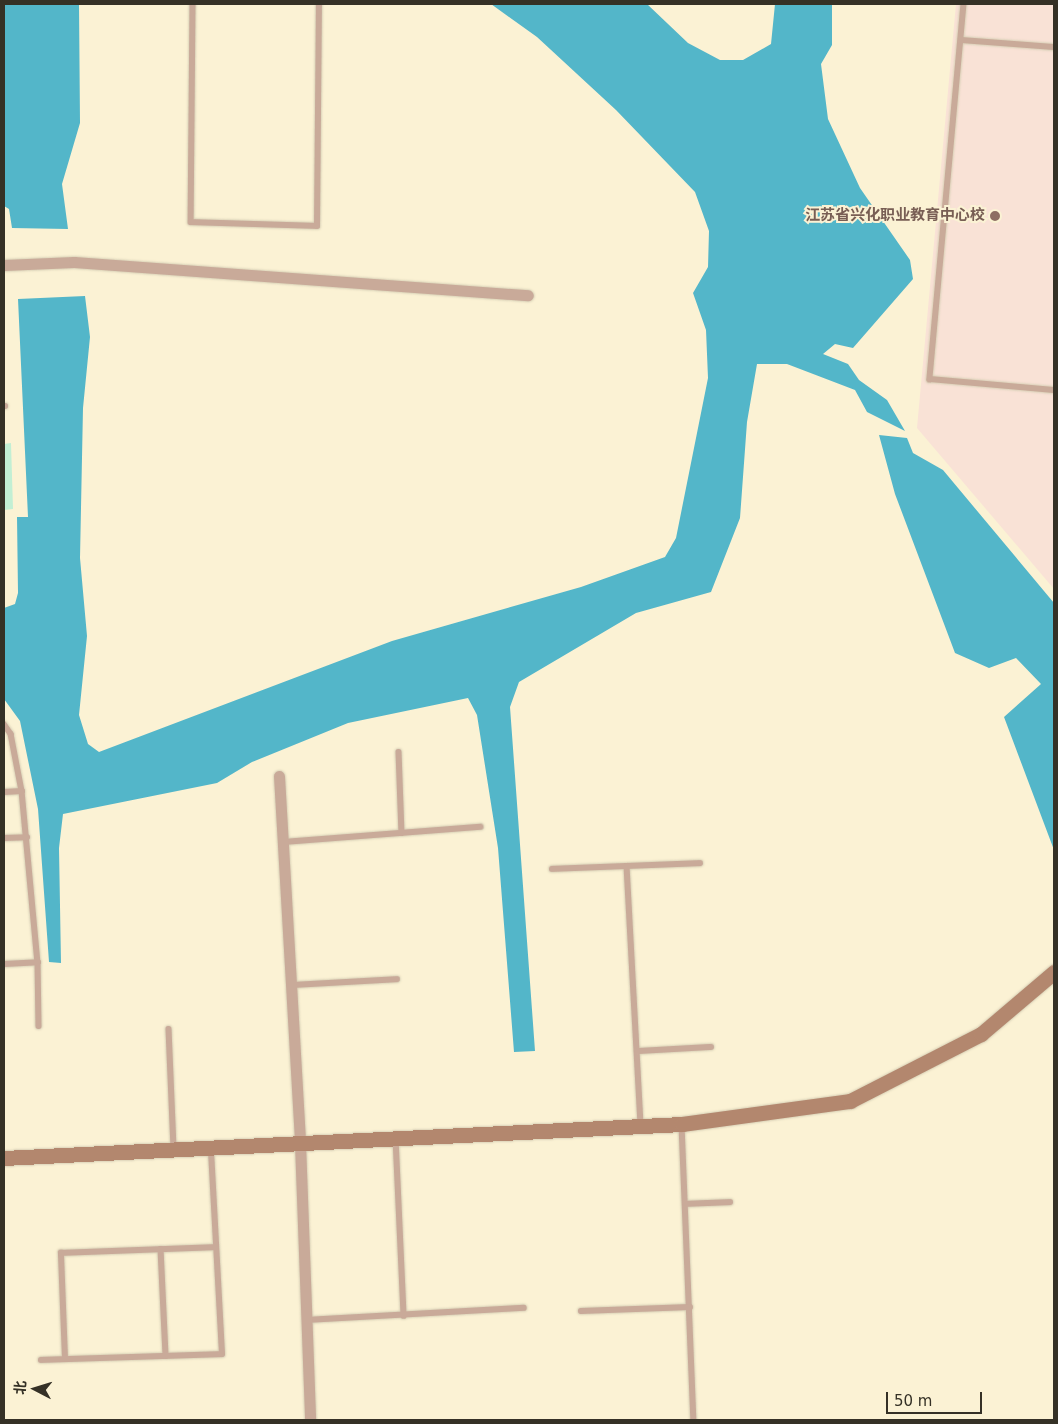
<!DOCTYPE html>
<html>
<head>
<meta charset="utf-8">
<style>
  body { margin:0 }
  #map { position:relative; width:1058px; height:1424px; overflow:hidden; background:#fbf2d4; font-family:"DejaVu Sans","Noto Sans SC",sans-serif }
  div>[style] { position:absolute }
  .education>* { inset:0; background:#f9e2d6 }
  .green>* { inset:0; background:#c2efd4 }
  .water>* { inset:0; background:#53b6c9 }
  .roads { filter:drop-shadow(0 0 1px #d7cfb5) drop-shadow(0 0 1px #d7cfb5) }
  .lane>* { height:5.5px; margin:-2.75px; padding:0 2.75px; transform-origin:2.75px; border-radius:2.75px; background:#c9aa99 }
  .street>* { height:11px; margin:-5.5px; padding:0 5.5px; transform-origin:5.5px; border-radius:5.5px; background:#c9aa99 }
  .secondary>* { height:15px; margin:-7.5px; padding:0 7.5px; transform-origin:7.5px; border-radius:7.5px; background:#b3876e }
  .dots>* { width:14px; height:14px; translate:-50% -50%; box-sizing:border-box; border:2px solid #fbf2d4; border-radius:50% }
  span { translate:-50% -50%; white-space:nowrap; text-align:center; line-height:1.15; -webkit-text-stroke:4px #fbf2d4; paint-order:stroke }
  .education-label { font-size:15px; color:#785e54; font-weight:700 }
  .right { translate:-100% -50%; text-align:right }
  .frame { position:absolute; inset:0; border:5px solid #353126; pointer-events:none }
  .north { position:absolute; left:10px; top:1364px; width:50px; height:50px; -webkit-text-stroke:4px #fbf2d4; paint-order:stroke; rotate:275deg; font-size:14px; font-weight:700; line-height:20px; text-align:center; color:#353126 }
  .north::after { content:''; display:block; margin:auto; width:18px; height:22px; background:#353126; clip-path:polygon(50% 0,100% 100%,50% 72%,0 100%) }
  .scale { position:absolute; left:886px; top:1392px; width:96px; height:22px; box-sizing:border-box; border:2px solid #353126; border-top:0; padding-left:6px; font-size:15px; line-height:18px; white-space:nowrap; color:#353126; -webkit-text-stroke:4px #fbf2d4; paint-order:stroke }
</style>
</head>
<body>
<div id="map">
  <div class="education">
    <i style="clip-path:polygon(956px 4px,1054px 4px,1054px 589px,917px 428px)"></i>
  </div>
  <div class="green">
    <i style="clip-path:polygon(11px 443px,13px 509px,4px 510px,4px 444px)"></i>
  </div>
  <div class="water">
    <i style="clip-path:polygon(4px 4px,79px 4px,80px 123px,62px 184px,68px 229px,12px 228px,9px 209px,4px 206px)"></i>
    <i style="clip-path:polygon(491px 4px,647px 4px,688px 43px,720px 60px,743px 60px,771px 44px,775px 4px,832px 4px,832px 45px,821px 64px,828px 119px,860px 188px,910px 260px,913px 279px,853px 348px,835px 344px,823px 354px,848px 364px,859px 380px,887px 400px,905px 431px,867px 412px,855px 390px,787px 364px,757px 364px,747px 422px,740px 518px,711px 592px,636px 613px,519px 682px,510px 707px,535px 1051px,514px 1052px,498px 848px,477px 715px,468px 698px,348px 723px,252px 762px,217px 783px,63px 814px,59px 848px,61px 963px,49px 962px,38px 809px,20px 721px,4px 699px,4px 608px,15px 604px,18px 593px,17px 517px,28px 517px,18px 299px,85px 296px,90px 337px,83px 408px,80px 558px,87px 636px,79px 715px,88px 744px,99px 752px,392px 641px,581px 587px,665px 557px,676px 538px,708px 378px,706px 330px,693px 293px,708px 267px,709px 231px,695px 192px,616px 110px,537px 37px)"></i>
    <i style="clip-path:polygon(879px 435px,907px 438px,913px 453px,943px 470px,1054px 603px,1054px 850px,1004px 717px,1041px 684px,1016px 658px,989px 668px,955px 653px,895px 494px)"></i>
  </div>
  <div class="roads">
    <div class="lane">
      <i style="left:193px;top:4px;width:218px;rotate:90.5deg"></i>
      <i style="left:191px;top:222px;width:126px;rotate:1.8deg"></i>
      <i style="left:317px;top:226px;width:222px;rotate:-89.5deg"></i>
      <i style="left:964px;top:4px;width:377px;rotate:95.2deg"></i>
      <i style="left:930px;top:379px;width:124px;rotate:5.1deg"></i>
      <i style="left:961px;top:40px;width:93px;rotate:4.3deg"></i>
      <i style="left:4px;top:406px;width:1px"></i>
      <i style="left:4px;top:724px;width:12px;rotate:55deg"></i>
      <i style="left:11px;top:734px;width:58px;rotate:79.1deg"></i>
      <i style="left:22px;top:791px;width:172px;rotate:84.7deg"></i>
      <i style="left:38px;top:962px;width:64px;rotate:89.1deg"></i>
      <i style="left:399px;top:752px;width:81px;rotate:87.9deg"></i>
      <i style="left:4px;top:792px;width:18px;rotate:-3deg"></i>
      <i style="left:4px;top:838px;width:23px;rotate:-2deg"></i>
      <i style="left:283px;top:842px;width:198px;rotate:-4.4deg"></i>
      <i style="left:627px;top:866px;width:260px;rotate:86.9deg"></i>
      <i style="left:552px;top:869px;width:148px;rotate:-2.3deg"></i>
      <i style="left:4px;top:964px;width:34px;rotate:-3deg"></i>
      <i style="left:291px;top:985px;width:106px;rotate:-3.2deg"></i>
      <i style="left:169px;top:1029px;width:120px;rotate:87.6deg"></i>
      <i style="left:637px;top:1051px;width:74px;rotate:-3.1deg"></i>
      <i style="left:682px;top:1125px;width:295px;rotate:87.7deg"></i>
      <i style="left:396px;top:1138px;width:178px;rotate:87.4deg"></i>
      <i style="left:685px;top:1204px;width:45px;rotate:-2.5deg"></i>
      <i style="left:161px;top:1249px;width:107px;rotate:87.3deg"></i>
      <i style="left:581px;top:1311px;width:109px;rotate:-2.1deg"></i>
      <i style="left:306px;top:1320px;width:218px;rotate:-3.2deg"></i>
      <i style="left:65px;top:1359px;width:106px;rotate:-92.2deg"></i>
      <i style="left:61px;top:1253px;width:155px;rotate:-2.2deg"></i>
      <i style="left:41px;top:1360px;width:181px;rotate:-1.9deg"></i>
      <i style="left:222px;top:1354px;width:205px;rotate:-93.1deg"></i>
    </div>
    <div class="street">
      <i style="left:4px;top:265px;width:70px;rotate:-2.5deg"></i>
      <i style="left:74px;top:262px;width:455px;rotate:4.2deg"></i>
      <i style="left:279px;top:776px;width:368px;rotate:86.7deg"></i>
      <i style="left:300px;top:1143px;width:277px;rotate:87.9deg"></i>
    </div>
    <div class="secondary">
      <i style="left:4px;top:1158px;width:679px;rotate:-2.87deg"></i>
      <i style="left:682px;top:1124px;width:170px;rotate:-7.8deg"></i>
      <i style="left:850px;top:1101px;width:147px;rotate:-27.1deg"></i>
      <i style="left:981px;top:1034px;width:96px;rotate:-40.3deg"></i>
    </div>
  </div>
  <div class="dots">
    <i style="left:995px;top:216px;background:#8d6e63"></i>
  </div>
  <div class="education-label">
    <span class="right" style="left:985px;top:216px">江苏省兴化职业教育中心校</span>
  </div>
  <div class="frame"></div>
  <div class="north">北</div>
  <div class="scale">50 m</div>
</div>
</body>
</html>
